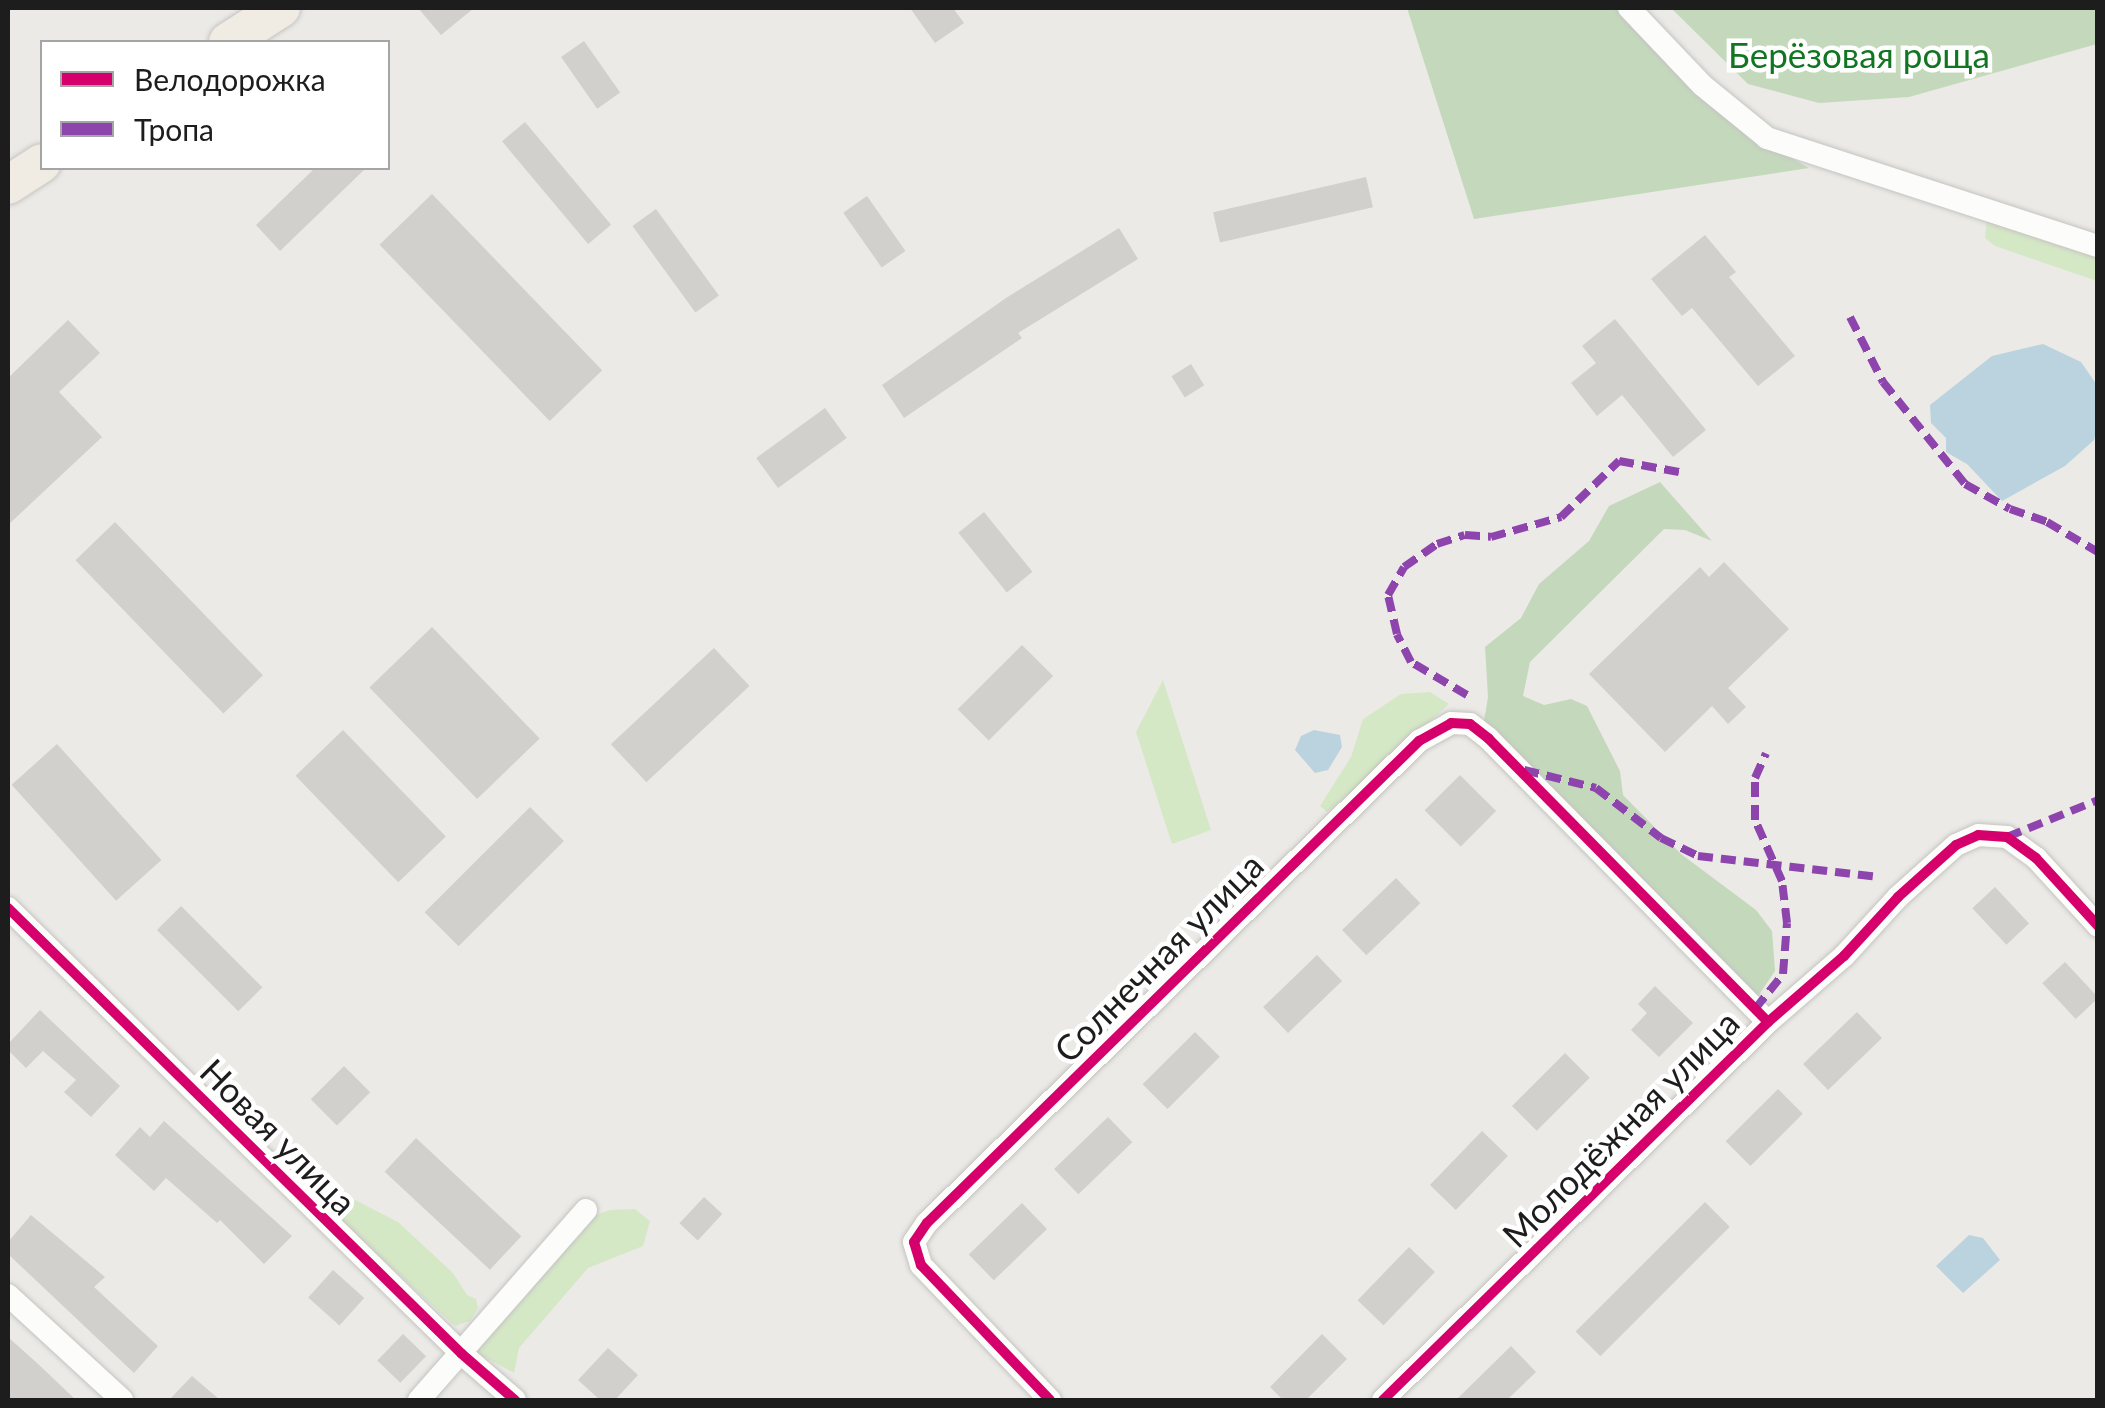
<!DOCTYPE html>
<html>
<head>
<meta charset="utf-8">
<style>
  body { margin:0 }
  #map { position:relative; width:2105px; height:1408px; overflow:hidden; background:#ebeae6; font-family:Lato,sans-serif }
  div>[style] { position:absolute }
  .grass>* { inset:0; background:#d5e8c6 }
  .forest>* { inset:0; background:#c4d9bc }
  .water>* { inset:0; background:#bbd3de }
  .building>* { inset:0; background:#d2d0cd; transform-origin:0 0 }
  .roads { filter:drop-shadow(0 0 2px #c4c4c2) drop-shadow(0 0 2px #c4c4c2) }
  .minor>* { height:22px; margin:-11px; padding:0 11px; transform-origin:11px; border-radius:11px; background:#fcfcfb }
  .primary>* { height:38px; margin:-19px; padding:0 19px; transform-origin:19px; border-radius:19px; background:#f0ece4 }
  .quiet>* { height:8px; margin-top:-4px; transform-origin:0; background:repeating-linear-gradient(90deg,#8e44ad 0 15px,transparent 0 23px) }
  .cycleway>* { height:10px; margin:-5px; padding:0 5px; transform-origin:5px; border-radius:5px; background:#d6006c }
  span { translate:-50% -50%; white-space:nowrap; text-align:center; line-height:1.15; -webkit-text-stroke:9px #fff; paint-order:stroke }
  .park-label { font-size:35px; color:#117522 }
  .street-label { font-size:35px; color:#1d1d1d }
  .frame { position:absolute; inset:0; border:10px solid #1d1d1d; pointer-events:none }
  .legend { position:absolute; left:40px; top:40px; width:350px; height:130px; box-sizing:border-box; background:#fff; border:2px solid #a5a5a5; margin:0; padding:12px 18px; list-style:none; font-size:30px; color:#1d1d1d }
  .legend li { display:flex; align-items:center; gap:20px; height:50px }
  .legend b { width:50px; border:2px solid #a5a5a5 }
</style>
</head>
<body>
<div id="map">
  <div class="grass">
    <i style="clip-path:polygon(1987px 220px,2097px 252px,2097px 281px,1995px 246px,1985px 238px)"></i>
    <i style="clip-path:polygon(1163px 680px,1211px 830px,1172px 844px,1136px 732px)"></i>
    <i style="clip-path:polygon(1430px 692px,1449px 704px,1361px 785px,1327px 812px,1320px 806px,1351px 757px,1363px 719px,1401px 694px)"></i>
    <i style="clip-path:polygon(355px 1200px,398px 1222px,453px 1273px,467px 1295px,476px 1299px,478px 1308px,470px 1321px,455px 1326px,341px 1221px)"></i>
    <i style="clip-path:polygon(635px 1209px,650px 1221px,643px 1246px,588px 1268px,519px 1348px,514px 1373px,473px 1351px,585px 1219px,610px 1210px)"></i>
  </div>
  <div class="forest">
    <i style="clip-path:polygon(1407px 8px,1620px 8px,1761px 141px,1809px 168px,1474px 219px)"></i>
    <i style="clip-path:polygon(1671px 8px,2097px 8px,2097px 44px,1909px 97px,1819px 103px,1748px 84px)"></i>
    <i style="clip-path:polygon(1660px 482px,1712px 541px,1685px 530px,1664px 529px,1530px 662px,1523px 696px,1544px 705px,1571px 699px,1587px 706px,1620px 771px,1623px 795px,1681px 854px,1756px 910px,1772px 931px,1775px 971px,1756px 999px,1483px 727px,1488px 697px,1485px 647px,1521px 618px,1539px 584px,1589px 541px,1609px 506px)"></i>
  </div>
  <div class="water">
    <i style="clip-path:polygon(2043px 344px,2081px 362px,2097px 385px,2097px 429px,2094px 440px,2065px 466px,2002px 501px,1967px 464px,1946px 452px,1946px 438px,1931px 423px,1930px 405px,1992px 356px)"></i>
    <i style="clip-path:polygon(1314px 730px,1340px 735px,1342px 747px,1328px 770px,1315px 773px,1295px 750px,1301px 736px)"></i>
    <i style="clip-path:polygon(1969px 1235px,1983px 1238px,2000px 1260px,1963px 1293px,1936px 1266px)"></i>
  </div>
  <div class="building">
    <i style="clip-path:polygon(418px 8px,474px 8px,441px 35px)"></i>
    <i style="clip-path:polygon(910px 8px,953px 8px,964px 23px,935px 43px)"></i>
    <i style="left:584px;top:41px;width:63px;height:28px;rotate:55deg"></i>
    <i style="left:525px;top:122px;width:134px;height:30px;rotate:50deg"></i>
    <i style="clip-path:polygon(315px 168px,366px 168px,280px 251px,256px 225px)"></i>
    <i style="left:1366px;top:177px;width:31px;height:157px;rotate:77deg"></i>
    <i style="left:432px;top:194px;width:245px;height:73px;rotate:46deg"></i>
    <i style="left:867px;top:196px;width:67px;height:29px;rotate:55deg"></i>
    <i style="left:656px;top:209px;width:107px;height:29px;rotate:54deg"></i>
    <i style="clip-path:polygon(1119px 228px,1138px 259px,1018px 333px,1022px 338px,904px 418px,882px 385px,1006px 298px)"></i>
    <i style="clip-path:polygon(1705px 235px,1736px 272px,1729px 277px,1795px 356px,1758px 386px,1692px 308px,1682px 316px,1651px 279px)"></i>
    <i style="clip-path:polygon(1615px 319px,1706px 430px,1673px 457px,1622px 395px,1597px 416px,1571px 383px,1596px 363px,1582px 346px)"></i>
    <i style="clip-path:polygon(68px 320px,100px 353px,59px 392px,102px 437px,8px 525px,8px 378px)"></i>
    <i style="left:1191px;top:364px;width:25px;height:23px;rotate:58deg"></i>
    <i style="left:825px;top:408px;width:37px;height:85px;rotate:54deg"></i>
    <i style="left:984px;top:512px;width:77px;height:33px;rotate:51deg"></i>
    <i style="left:115px;top:522px;width:213px;height:55px;rotate:46deg"></i>
    <i style="clip-path:polygon(1724px 562px,1789px 629px,1728px 688px,1746px 707px,1728px 724px,1712px 706px,1665px 752px,1589px 674px,1700px 567px,1709px 577px)"></i>
    <i style="left:432px;top:627px;width:155px;height:87px;rotate:46deg"></i>
    <i style="left:1022px;top:645px;width:44px;height:91px;rotate:45deg"></i>
    <i style="left:714px;top:648px;width:52px;height:141px;rotate:47deg"></i>
    <i style="left:343px;top:730px;width:148px;height:66px;rotate:46deg"></i>
    <i style="left:57px;top:744px;width:156px;height:61px;rotate:48deg"></i>
    <i style="left:1460px;top:775px;width:51px;height:50px;rotate:45deg"></i>
    <i style="left:530px;top:807px;width:48px;height:149px;rotate:45deg"></i>
    <i style="left:1396px;top:878px;width:35px;height:75px;rotate:46deg"></i>
    <i style="left:1995px;top:887px;width:50px;height:31px;rotate:47deg"></i>
    <i style="left:181px;top:906px;width:115px;height:34px;rotate:45deg"></i>
    <i style="left:1317px;top:955px;width:36px;height:75px;rotate:46deg"></i>
    <i style="left:2065px;top:962px;width:49px;height:31px;rotate:47deg"></i>
    <i style="clip-path:polygon(1655px 986px,1693px 1023px,1659px 1057px,1631px 1030px,1647px 1013px,1638px 1004px)"></i>
    <i style="clip-path:polygon(40px 1010px,120px 1086px,91px 1117px,64px 1092px,76px 1080px,43px 1051px,26px 1068px,8px 1050px,8px 1044px)"></i>
    <i style="left:1857px;top:1012px;width:36px;height:75px;rotate:46deg"></i>
    <i style="left:1195px;top:1032px;width:35px;height:74px;rotate:45deg"></i>
    <i style="left:1565px;top:1053px;width:35px;height:75px;rotate:45deg"></i>
    <i style="left:344px;top:1066px;width:37px;height:47px;rotate:45deg"></i>
    <i style="left:1778px;top:1089px;width:35px;height:74px;rotate:45deg"></i>
    <i style="left:1108px;top:1117px;width:35px;height:75px;rotate:46deg"></i>
    <i style="clip-path:polygon(164px 1121px,292px 1236px,264px 1264px,220px 1220px,217px 1223px,166px 1178px,154px 1191px,115px 1155px,140px 1127px,150px 1137px)"></i>
    <i style="left:1482px;top:1131px;width:36px;height:75px;rotate:44deg"></i>
    <i style="left:416px;top:1138px;width:144px;height:46px;rotate:43deg"></i>
    <i style="left:704px;top:1197px;width:25px;height:36px;rotate:43deg"></i>
    <i style="left:1705px;top:1202px;width:35px;height:183px;rotate:45deg"></i>
    <i style="left:1022px;top:1203px;width:36px;height:74px;rotate:46deg"></i>
    <i style="clip-path:polygon(31px 1215px,105px 1277px,94px 1287px,158px 1346px,134px 1373px,8px 1254px,8px 1242px)"></i>
    <i style="left:1409px;top:1247px;width:36px;height:74px;rotate:44deg"></i>
    <i style="left:333px;top:1270px;width:42px;height:37px;rotate:42deg"></i>
    <i style="left:403px;top:1334px;width:32px;height:37px;rotate:44deg"></i>
    <i style="clip-path:polygon(1322px 1334px,1347px 1359px,1306px 1400px,1283px 1400px,1270px 1387px)"></i>
    <i style="clip-path:polygon(8px 1337px,37px 1363px,76px 1400px,8px 1400px)"></i>
    <i style="clip-path:polygon(1511px 1346px,1536px 1372px,1507px 1400px,1456px 1400px)"></i>
    <i style="clip-path:polygon(608px 1348px,638px 1375px,615px 1400px,600px 1400px,578px 1380px)"></i>
    <i style="clip-path:polygon(192px 1376px,220px 1400px,169px 1400px)"></i>
  </div>
  <div class="roads">
    <div class="minor">
      <i style="left:1629px;top:8px;width:106px;rotate:46.5deg"></i>
      <i style="left:1702px;top:85px;width:84px;rotate:39.2deg"></i>
      <i style="left:1767px;top:138px;width:348px;rotate:18.1deg"></i>
      <i style="left:8px;top:908px;width:636px;rotate:44.49deg"></i>
      <i style="left:462px;top:1354px;width:70px;rotate:41deg"></i>
      <i style="left:8px;top:1295px;width:155px;rotate:42.6deg"></i>
      <i style="left:419px;top:1400px;width:253px;rotate:-48.7deg"></i>
      <i style="left:1050px;top:1400px;width:187px;rotate:-133.7deg"></i>
      <i style="left:921px;top:1265px;width:24px;rotate:-107deg"></i>
      <i style="left:914px;top:1242px;width:23px;rotate:-56deg"></i>
      <i style="left:927px;top:1223px;width:689px;rotate:-44.41deg"></i>
      <i style="left:1419px;top:741px;width:37px;rotate:-29deg"></i>
      <i style="left:1451px;top:723px;width:19px;rotate:3deg"></i>
      <i style="left:1470px;top:724px;width:24px;rotate:38deg"></i>
      <i style="left:1489px;top:739px;width:397px;rotate:45.4deg"></i>
      <i style="left:1383px;top:1400px;width:540px;rotate:-44.47deg"></i>
      <i style="left:1768px;top:1022px;width:101px;rotate:-41deg"></i>
      <i style="left:1844px;top:956px;width:80px;rotate:-47.5deg"></i>
      <i style="left:1898px;top:897px;width:78px;rotate:-41.9deg"></i>
      <i style="left:1956px;top:845px;width:24px;rotate:-24deg"></i>
      <i style="left:1978px;top:835px;width:29px;rotate:4deg"></i>
      <i style="left:2007px;top:837px;width:36px;rotate:36deg"></i>
      <i style="left:2036px;top:858px;width:92px;rotate:47.6deg"></i>
    </div>
    <div class="primary">
      <i style="left:228px;top:42px;width:63px;rotate:-32.7deg"></i>
      <i style="left:8px;top:185px;width:40px;rotate:-32.9deg"></i>
    </div>
  </div>
  <div class="quiet">
    <i style="left:1850px;top:317px;width:73px;rotate:63.1deg"></i>
    <i style="left:1883px;top:382px;width:131px;rotate:51.2deg"></i>
    <i style="left:1965px;top:484px;width:51px;rotate:29.1deg"></i>
    <i style="left:2010px;top:509px;width:39px;rotate:19deg"></i>
    <i style="left:2047px;top:522px;width:59px;rotate:30.5deg"></i>
    <i style="left:1467px;top:695px;width:65px;rotate:-149.5deg"></i>
    <i style="left:1411px;top:662px;width:31px;rotate:-117deg"></i>
    <i style="left:1397px;top:634px;width:40px;rotate:-103deg"></i>
    <i style="left:1388px;top:595px;width:32px;rotate:-60deg"></i>
    <i style="left:1404px;top:567px;width:40px;rotate:-34.9deg"></i>
    <i style="left:1437px;top:544px;width:29px;rotate:-18deg"></i>
    <i style="left:1465px;top:535px;width:26px;rotate:4deg"></i>
    <i style="left:1491px;top:537px;width:73px;rotate:-15.9deg"></i>
    <i style="left:1561px;top:517px;width:81px;rotate:-44deg"></i>
    <i style="left:1619px;top:461px;width:61px;rotate:10.4deg"></i>
    <i style="left:1524px;top:770px;width:74px;rotate:14deg"></i>
    <i style="left:1596px;top:788px;width:82px;rotate:37.6deg"></i>
    <i style="left:1661px;top:838px;width:41px;rotate:25.9deg"></i>
    <i style="left:1698px;top:856px;width:182px;rotate:6.6deg"></i>
    <i style="left:2007px;top:837px;width:98px;rotate:-22.1deg"></i>
    <i style="left:1755px;top:1009px;width:45px;rotate:-51.3deg"></i>
    <i style="left:1783px;top:974px;width:51px;rotate:-85.5deg"></i>
    <i style="left:1787px;top:923px;width:42px;rotate:-96.8deg"></i>
    <i style="left:1782px;top:881px;width:67px;rotate:-113.9deg"></i>
    <i style="left:1755px;top:820px;width:42px;rotate:-90deg"></i>
    <i style="left:1755px;top:778px;width:27px;rotate:-66deg"></i>
  </div>
  <div class="cycleway">
    <i style="left:8px;top:908px;width:636px;rotate:44.49deg"></i>
    <i style="left:462px;top:1354px;width:70px;rotate:41deg"></i>
    <i style="left:1050px;top:1400px;width:187px;rotate:-133.7deg"></i>
    <i style="left:921px;top:1265px;width:24px;rotate:-107deg"></i>
    <i style="left:914px;top:1242px;width:23px;rotate:-56deg"></i>
    <i style="left:927px;top:1223px;width:689px;rotate:-44.41deg"></i>
    <i style="left:1419px;top:741px;width:37px;rotate:-29deg"></i>
    <i style="left:1451px;top:723px;width:19px;rotate:3deg"></i>
    <i style="left:1470px;top:724px;width:24px;rotate:38deg"></i>
    <i style="left:1489px;top:739px;width:397px;rotate:45.4deg"></i>
    <i style="left:1383px;top:1400px;width:540px;rotate:-44.47deg"></i>
    <i style="left:1768px;top:1022px;width:101px;rotate:-41deg"></i>
    <i style="left:1844px;top:956px;width:80px;rotate:-47.5deg"></i>
    <i style="left:1898px;top:897px;width:78px;rotate:-41.9deg"></i>
    <i style="left:1956px;top:845px;width:24px;rotate:-24deg"></i>
    <i style="left:1978px;top:835px;width:29px;rotate:4deg"></i>
    <i style="left:2007px;top:837px;width:36px;rotate:36deg"></i>
    <i style="left:2036px;top:858px;width:92px;rotate:47.6deg"></i>
  </div>
  <div class="park-label">
    <span style="left:1859px;top:54px">Берёзовая роща</span>
  </div>
  <div class="street-label">
    <span style="left:1158px;top:957px;rotate:-45deg">Солнечная улица</span>
    <span style="left:1620px;top:1128px;rotate:-45deg">Молодёжная улица</span>
    <span style="left:279px;top:1136px;rotate:45deg">Новая улица</span>
  </div>
  <div class="frame"></div>
  <ul class="legend">
  <li><b style="height:12px;background:#d6006c"></b>Велодорожка</li>
  <li><b style="height:12px;background:#8e44ad"></b>Тропа</li>
  </ul>
</div>
</body>
</html>
